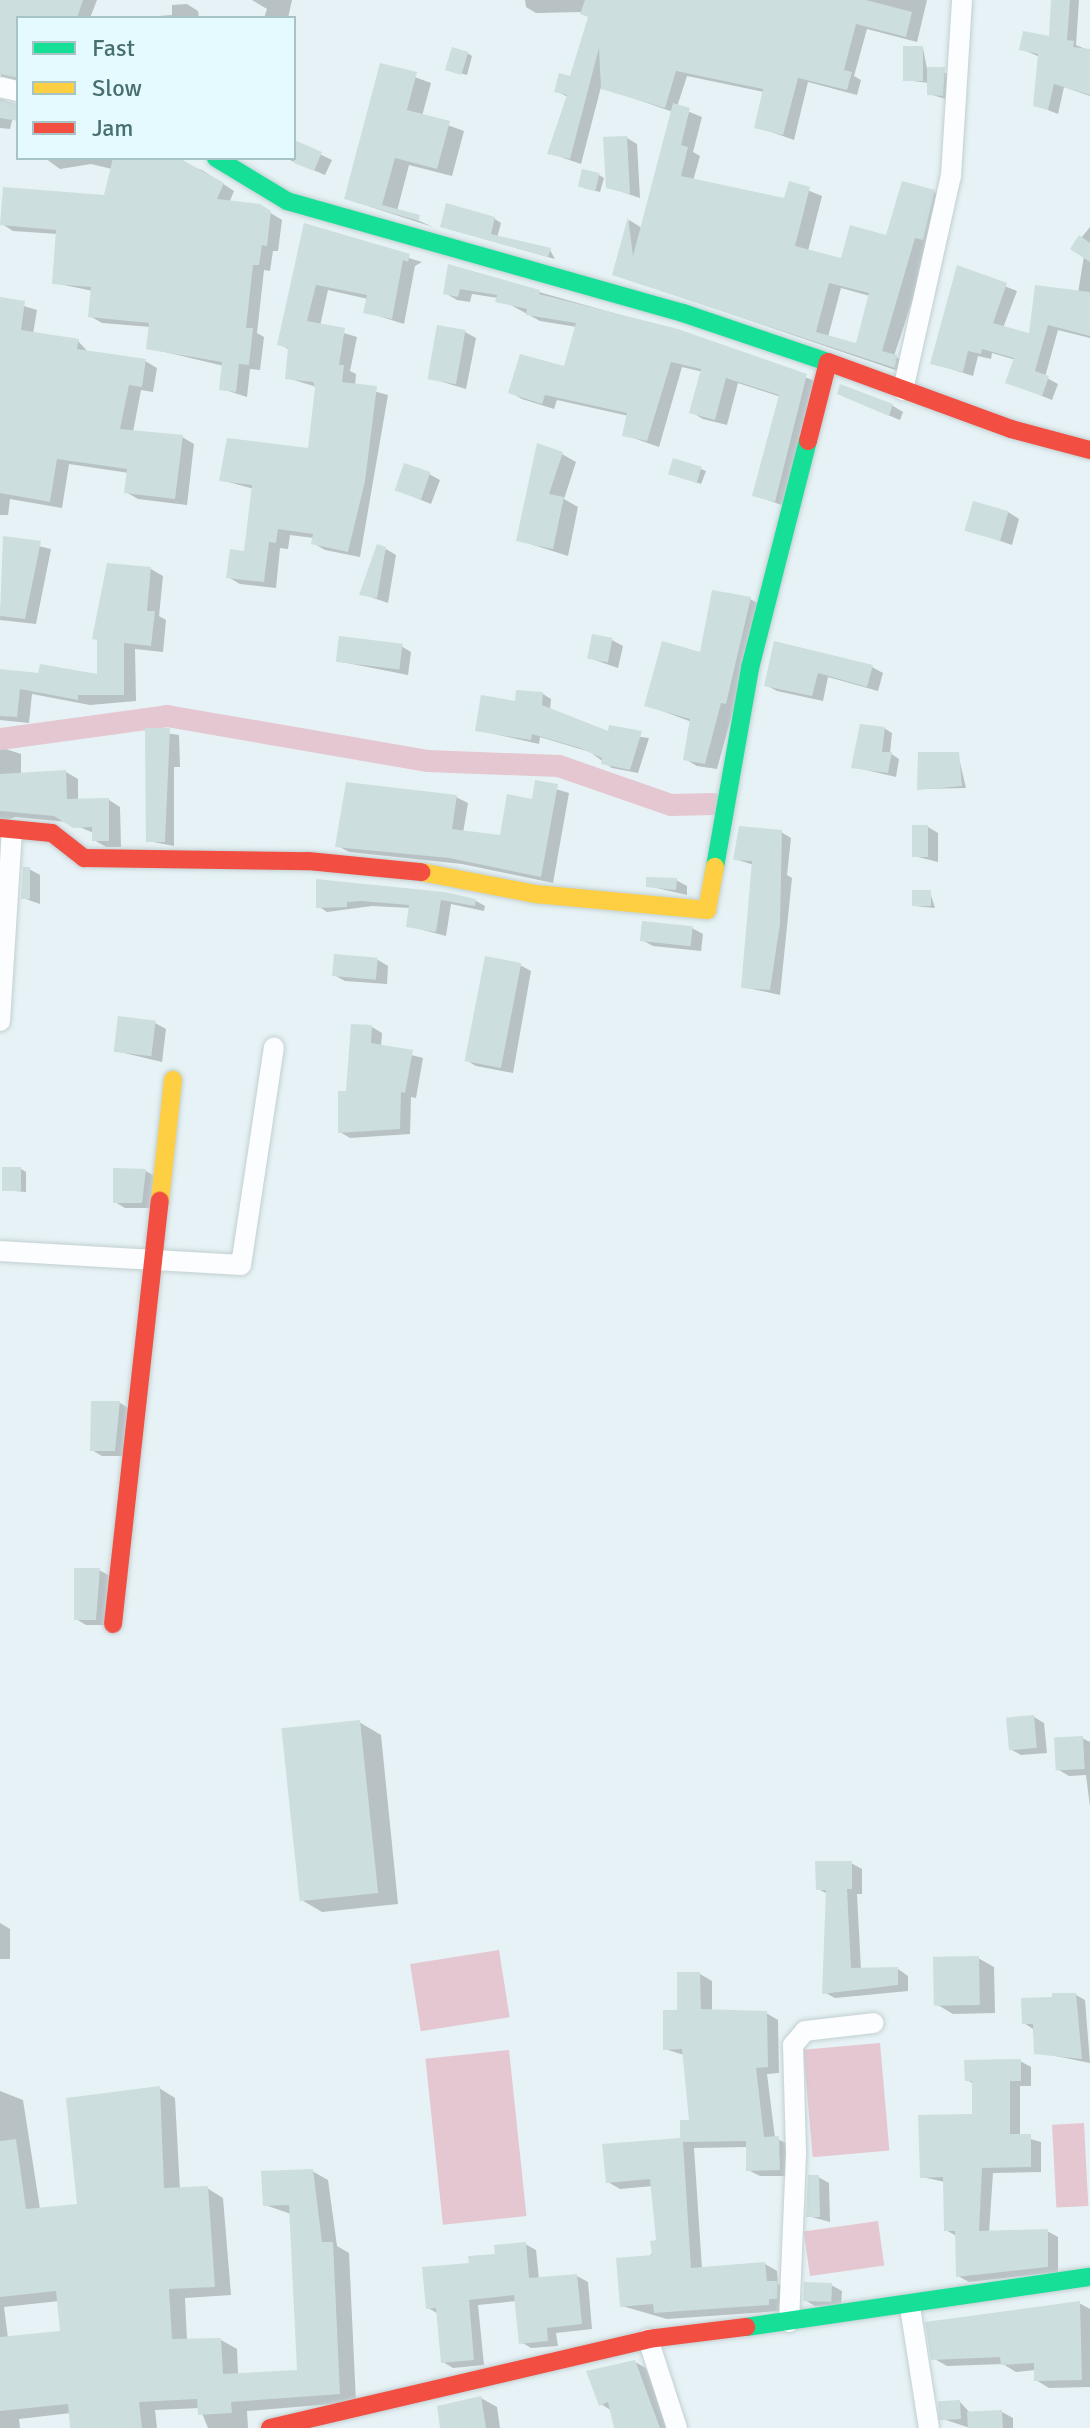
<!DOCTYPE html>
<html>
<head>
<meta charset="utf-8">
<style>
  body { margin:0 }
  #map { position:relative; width:1090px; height:2428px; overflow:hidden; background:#e6f2f5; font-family:Signika,sans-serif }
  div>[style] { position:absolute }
  .water>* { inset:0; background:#e5c7d1; transform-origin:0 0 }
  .shadow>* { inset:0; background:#0003 }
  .canal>* { height:22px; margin:-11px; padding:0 11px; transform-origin:11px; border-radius:11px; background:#e5c7d1 }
  .building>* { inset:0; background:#ccdede; transform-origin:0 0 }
  .roads { filter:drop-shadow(0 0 2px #c2cfd1) drop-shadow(0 0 2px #c2cfd1) }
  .street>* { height:20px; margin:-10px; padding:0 10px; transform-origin:10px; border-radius:10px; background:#fbfdfe }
  .fast>* { height:18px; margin:-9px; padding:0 9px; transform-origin:9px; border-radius:9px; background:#16e098 }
  .slow>* { height:18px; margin:-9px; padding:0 9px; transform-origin:9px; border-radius:9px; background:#ffcf43 }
  .jam>* { height:18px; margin:-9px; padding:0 9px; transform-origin:9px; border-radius:9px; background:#f24e42 }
  span { translate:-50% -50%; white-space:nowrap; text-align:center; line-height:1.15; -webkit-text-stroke:7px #e5faff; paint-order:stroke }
  .legend { position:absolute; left:16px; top:16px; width:280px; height:144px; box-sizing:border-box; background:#e5faff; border:2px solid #a6c3c5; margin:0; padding:10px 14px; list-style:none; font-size:24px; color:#48716e }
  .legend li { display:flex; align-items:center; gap:16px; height:40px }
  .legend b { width:40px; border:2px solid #a6c3c5 }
</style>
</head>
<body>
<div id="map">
  <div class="water">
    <i style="left:499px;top:1950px;width:68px;height:90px;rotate:81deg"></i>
    <i style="left:880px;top:2043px;width:108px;height:77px;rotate:85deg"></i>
    <i style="left:509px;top:2050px;width:167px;height:84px;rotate:84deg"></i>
    <i style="left:1084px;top:2123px;width:83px;height:32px;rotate:87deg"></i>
    <i style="left:878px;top:2221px;width:45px;height:75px;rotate:82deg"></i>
  </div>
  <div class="shadow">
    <i style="clip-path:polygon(0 0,97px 0,90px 18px,18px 18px,18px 81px,1px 87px)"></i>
    <i style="clip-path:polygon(252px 0,292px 0,288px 18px,264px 18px,267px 9px)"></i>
    <i style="clip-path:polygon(evenodd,525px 0,927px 0,917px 42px,867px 29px,854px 76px,861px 80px,857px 95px,808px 82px,794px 140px,757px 127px,764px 92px,687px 76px,677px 107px,702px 117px,693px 152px,700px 156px,693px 181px,785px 200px,790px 183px,822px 196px,808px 251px,843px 260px,887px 237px,934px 192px,946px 199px,894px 356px,909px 364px,907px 374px,614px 274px,629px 220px,642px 228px,673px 112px,601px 87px,581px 164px,549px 153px,568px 97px,556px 91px,572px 79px,590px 17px,583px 12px,536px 13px,526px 7px,525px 0,841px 288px,870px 296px,857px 346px,828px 337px,841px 288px)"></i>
    <i style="clip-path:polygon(1053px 0,1079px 0,1076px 45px,1090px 51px,1090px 96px,1064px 87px,1058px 114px,1035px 105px,1040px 57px,1021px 49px,1051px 39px)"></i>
    <i style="clip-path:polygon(187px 4px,198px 11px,199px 18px,131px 18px,172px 15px,172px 5px)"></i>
    <i style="clip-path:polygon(923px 48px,927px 69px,955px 75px,953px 101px,929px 94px,929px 83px,905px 80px)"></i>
    <i style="clip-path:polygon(467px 53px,472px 56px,467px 75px,453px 71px)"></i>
    <i style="clip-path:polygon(382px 65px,431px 83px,422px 116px,464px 131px,452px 176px,409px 165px,397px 211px,433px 227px,346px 199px)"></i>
    <i style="clip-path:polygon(0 99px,18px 105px,18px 119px,14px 113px,10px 129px,0 128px)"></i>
    <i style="clip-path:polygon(627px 138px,637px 144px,640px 198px,608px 187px)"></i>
    <i style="clip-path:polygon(294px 142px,332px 160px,325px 175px,285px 158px,294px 158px)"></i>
    <i style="clip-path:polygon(45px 158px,167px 158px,202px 170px,234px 191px,229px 203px,259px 206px,282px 220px,278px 251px,273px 251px,270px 271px,264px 270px,257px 333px,264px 337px,260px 370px,250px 369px,247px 397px,222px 389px,224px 366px,148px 348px,151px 327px,102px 323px,90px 316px,93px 291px,54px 283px,58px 234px,13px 231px,2px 224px,105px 197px,112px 169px,91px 164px,60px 169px)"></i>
    <i style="clip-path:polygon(599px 175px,604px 178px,600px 192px,584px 188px)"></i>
    <i style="clip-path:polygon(447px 205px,495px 219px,501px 223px,497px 238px,550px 250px,555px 259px,449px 229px)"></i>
    <i style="clip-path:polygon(305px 226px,422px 262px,415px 266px,404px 324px,366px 312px,368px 299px,328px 290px,320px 326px,357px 337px,350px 371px,356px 374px,355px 386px,388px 395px,360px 557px,325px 550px,313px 543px,314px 538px,290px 535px,288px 549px,280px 548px,276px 588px,240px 584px,228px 577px,246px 553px,254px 489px,221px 480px,309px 450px,317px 387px,287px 378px,290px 350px,279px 344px)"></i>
    <i style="clip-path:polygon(1090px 227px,1090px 338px,1058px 330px,1045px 377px,1058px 384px,1052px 400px,1008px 382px,1016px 360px,992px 353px,991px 359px,978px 356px,973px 376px,932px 363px,959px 268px,1017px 291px,1003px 328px,1030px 336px,1078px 293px,1084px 256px,1073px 248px)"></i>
    <i style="clip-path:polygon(450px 267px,677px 331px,818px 382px,787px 507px,754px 495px,781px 397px,738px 383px,727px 425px,703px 419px,691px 412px,703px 372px,682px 367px,659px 447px,625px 435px,629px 416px,557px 400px,554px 409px,522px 399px,510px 392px,565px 369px,577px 327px,540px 321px,498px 298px,472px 294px,470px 302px,457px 300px,445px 293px)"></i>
    <i style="clip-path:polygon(0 299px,37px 310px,33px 334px,78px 341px,89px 353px,145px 361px,157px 368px,153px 392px,141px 390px,133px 432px,182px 437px,194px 444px,187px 505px,138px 499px,126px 492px,129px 473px,69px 464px,62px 508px,10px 499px,8px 515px,0 515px)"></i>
    <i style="clip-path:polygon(465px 332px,476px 338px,466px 389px,429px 378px)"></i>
    <i style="clip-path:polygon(841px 387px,893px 406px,903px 412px,900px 420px,850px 399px)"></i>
    <i style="clip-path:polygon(562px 454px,576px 462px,564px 499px,578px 507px,568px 556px,518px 540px)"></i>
    <i style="clip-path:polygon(701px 469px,706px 471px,701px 484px,675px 475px)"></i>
    <i style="clip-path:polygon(429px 474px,440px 480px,431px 504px,397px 490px)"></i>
    <i style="clip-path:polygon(1008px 512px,1019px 519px,1012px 545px,968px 530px)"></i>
    <i style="clip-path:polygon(5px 538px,51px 549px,36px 624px,0 620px)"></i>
    <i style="clip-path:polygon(386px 549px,396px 555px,388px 603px,362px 594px)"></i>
    <i style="clip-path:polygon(109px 565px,151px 569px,163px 576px,159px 616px,166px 620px,163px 652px,135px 649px,136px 701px,90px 705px,32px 694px,29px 723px,0 720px,0 671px,99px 677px)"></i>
    <i style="clip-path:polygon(750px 599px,762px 606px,717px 769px,697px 766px,685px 759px,692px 722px,646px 705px,702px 655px)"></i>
    <i style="clip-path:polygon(612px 640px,623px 646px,618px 668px,589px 658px)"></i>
    <i style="clip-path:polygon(776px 643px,872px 667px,883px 673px,878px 691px,828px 677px,823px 701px,777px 691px,766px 685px)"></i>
    <i style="clip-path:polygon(401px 646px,411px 652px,408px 675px,337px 661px)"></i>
    <i style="clip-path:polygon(543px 694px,551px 699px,550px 710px,609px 733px,649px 738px,638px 773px,612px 768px,590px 752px,540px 737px,539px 744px,477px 730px,517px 703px)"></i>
    <i style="clip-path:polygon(884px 728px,892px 733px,890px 753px,899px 759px,896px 777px,853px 767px)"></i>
    <i style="clip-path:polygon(147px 730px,179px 735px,180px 767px,174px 767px,174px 846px,148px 841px)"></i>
    <i style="clip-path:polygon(0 747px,21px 754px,21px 775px,66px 772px,78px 779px,78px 800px,109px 800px,120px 807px,121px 847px,106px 847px,94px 840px,94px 833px,67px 822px,15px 817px,0 823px)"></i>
    <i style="clip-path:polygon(958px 754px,966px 788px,919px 789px)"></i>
    <i style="clip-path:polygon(536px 783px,569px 793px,553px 883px,462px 864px,349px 852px,338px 846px,456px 797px,468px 803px,463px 833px,501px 838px,534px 801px)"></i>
    <i style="clip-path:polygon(928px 827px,938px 833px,938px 862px,914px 856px)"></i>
    <i style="clip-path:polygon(781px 832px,791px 838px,787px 875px,792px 878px,780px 995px,743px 987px,754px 865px,735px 859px)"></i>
    <i style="clip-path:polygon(29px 869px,40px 875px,40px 904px,23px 898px)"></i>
    <i style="clip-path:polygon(676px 880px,687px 886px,687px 895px,648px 886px)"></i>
    <i style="clip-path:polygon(318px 881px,476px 901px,485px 906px,484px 911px,451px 904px,446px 936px,408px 926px,411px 908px,372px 906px,327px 912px,318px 906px)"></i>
    <i style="clip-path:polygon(930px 892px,935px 908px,915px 906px)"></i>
    <i style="clip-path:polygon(692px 928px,703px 934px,701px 951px,653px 946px,642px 940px)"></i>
    <i style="clip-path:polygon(378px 960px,388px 966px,387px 984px,345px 981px,334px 975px)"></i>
    <i style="clip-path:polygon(520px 965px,531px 971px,513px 1073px,476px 1066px,466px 1060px)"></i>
    <i style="clip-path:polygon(155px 1023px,166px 1029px,162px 1062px,116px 1051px)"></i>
    <i style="clip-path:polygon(372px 1027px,382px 1033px,381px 1047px,423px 1058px,416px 1098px,411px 1097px,410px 1134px,350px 1138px,340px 1132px)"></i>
    <i style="clip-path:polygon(21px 1169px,26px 1172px,26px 1192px,4px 1190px)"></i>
    <i style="clip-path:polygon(146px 1171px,156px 1177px,153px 1208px,125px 1208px,115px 1202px)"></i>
    <i style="clip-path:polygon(93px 1403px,120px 1403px,130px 1409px,125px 1456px,102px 1456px,92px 1450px)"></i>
    <i style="clip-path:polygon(99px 1570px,110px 1576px,106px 1625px,86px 1625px,76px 1619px)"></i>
    <i style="clip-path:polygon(1034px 1717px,1044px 1723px,1047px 1753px,1021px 1755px,1010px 1749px)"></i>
    <i style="clip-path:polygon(359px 1722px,381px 1735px,398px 1904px,322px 1912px,300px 1899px)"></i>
    <i style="clip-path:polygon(1082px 1738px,1090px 1742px,1090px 1807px,1086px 1775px,1069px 1776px,1059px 1770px)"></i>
    <i style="clip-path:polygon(851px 1863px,862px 1869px,862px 1894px,857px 1894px,861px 1970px,898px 1969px,908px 1976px,908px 1991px,835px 1998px,824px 1992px,828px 1894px,818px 1889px)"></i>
    <i style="clip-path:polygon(0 1923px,10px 1929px,10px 1959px,0 1959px)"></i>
    <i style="clip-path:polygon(978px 1958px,994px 1967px,995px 2013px,953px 2014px,936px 2004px)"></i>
    <i style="clip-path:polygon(700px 1974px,712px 1981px,712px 2012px,766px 2013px,778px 2020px,779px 2073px,767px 2074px,775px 2138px,790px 2145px,791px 2176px,760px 2176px,748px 2170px,748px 2147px,694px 2148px,702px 2269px,765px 2264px,777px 2271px,778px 2284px,789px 2290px,780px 2311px,667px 2319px,622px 2306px,658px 2242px,653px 2186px,620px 2189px,608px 2182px,682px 2140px,691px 2122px,684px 2055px,665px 2049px)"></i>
    <i style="clip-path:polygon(1076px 1995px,1085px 2000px,1090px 2063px,1036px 2052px,1033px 2029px,1024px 2023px)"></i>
    <i style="clip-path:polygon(1020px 2061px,1031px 2067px,1031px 2086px,1020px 2086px,1020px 2136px,1041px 2142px,1041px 2172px,993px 2173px,989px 2233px,1047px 2231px,1058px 2237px,1058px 2272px,969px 2282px,958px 2276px,958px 2237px,946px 2230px,945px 2182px,922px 2177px,974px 2116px,974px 2084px,967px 2080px)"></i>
    <i style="clip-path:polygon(evenodd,159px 2088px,175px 2098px,180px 2190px,207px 2188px,223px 2198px,231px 2295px,185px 2298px,187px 2340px,221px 2340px,237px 2349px,238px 2375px,299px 2372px,291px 2214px,265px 2205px,312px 2171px,328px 2180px,337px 2246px,349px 2253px,356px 2402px,247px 2411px,248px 2428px,208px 2428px,200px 2408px,155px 2410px,157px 2428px,72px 2428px,71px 2413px,19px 2419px,20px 2428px,0 2428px,0 2091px,23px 2100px,40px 2209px,79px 2205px,159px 2088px,59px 2301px,62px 2333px,8px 2338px,4px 2307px,59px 2301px)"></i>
    <i style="clip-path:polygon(818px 2177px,829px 2183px,830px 2222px,808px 2216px)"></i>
    <i style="clip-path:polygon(525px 2244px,536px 2250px,539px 2279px,577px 2276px,588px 2282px,592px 2329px,556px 2333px,558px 2346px,531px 2348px,521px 2342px,516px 2301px,478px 2305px,484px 2365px,453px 2368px,443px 2362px,437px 2313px,428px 2308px,471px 2265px)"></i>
    <i style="clip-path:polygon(831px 2285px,842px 2291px,841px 2305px,815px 2306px,805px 2300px)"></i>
    <i style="clip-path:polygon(1079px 2303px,1090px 2309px,1090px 2387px,1049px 2388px,1036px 2380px,1036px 2370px,1016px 2372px,1003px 2364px,947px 2366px,933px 2358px)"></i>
    <i style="clip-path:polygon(635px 2362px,646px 2368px,671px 2428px,616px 2428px,612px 2411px,601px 2404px)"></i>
    <i style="clip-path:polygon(481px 2398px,497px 2407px,500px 2428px,442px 2428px)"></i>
    <i style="clip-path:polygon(960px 2402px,971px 2414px,1002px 2412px,1013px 2418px,1013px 2428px,970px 2428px,943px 2419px)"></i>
  </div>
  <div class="canal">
    <i style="left:0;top:739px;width:169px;rotate:-7.8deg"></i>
    <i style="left:167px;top:716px;width:265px;rotate:9.8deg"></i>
    <i style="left:428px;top:761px;width:131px;rotate:2.2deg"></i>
    <i style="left:559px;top:766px;width:119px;rotate:19.2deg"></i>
    <i style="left:671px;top:805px;width:42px;rotate:-1.4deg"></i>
  </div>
  <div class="building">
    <i style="clip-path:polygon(0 0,83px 0,77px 18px,18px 18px,18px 78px,0 74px)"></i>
    <i style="clip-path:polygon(585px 0,866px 0,912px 12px,906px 37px,856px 24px,844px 70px,852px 72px,847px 90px,798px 78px,783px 135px,754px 128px,763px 89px,676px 71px,665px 108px,601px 89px,599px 48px,570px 159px,547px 154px,567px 95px,554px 92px,559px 73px,570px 76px,588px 17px,580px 14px)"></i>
    <i style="clip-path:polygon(1051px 0,1070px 0,1067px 40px,1074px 41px,1073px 47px,1090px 49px,1090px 95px,1054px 84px,1048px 110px,1033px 106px,1038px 54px,1019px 50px,1023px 31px,1049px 36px)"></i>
    <i style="left:903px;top:46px;width:20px;height:35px"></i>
    <i style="left:452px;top:47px;width:17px;height:24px;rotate:17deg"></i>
    <i style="clip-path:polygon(380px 63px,417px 72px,407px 110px,450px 121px,437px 169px,395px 158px,382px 205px,420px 215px,419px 221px,344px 199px)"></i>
    <i style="clip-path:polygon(927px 67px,945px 67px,943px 96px,927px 95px)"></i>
    <i style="clip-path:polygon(0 100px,18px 104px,18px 121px,0 118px)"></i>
    <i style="clip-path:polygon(evenodd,673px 103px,690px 108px,681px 145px,688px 147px,681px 176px,784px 198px,789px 181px,810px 187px,795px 246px,841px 258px,850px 225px,886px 235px,902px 181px,935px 190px,923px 240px,915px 238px,882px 351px,897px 355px,895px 368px,612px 275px,628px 217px,633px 256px,673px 103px,829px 283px,869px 293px,856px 343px,816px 332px,829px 283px)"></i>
    <i style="clip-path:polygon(627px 136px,630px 194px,606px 188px,603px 137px)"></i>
    <i style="clip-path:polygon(294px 140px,322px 152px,314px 171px,294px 163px)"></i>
    <i style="clip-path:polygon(113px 158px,179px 158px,224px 183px,217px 199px,260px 204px,271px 211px,267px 246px,262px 245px,259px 265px,253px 265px,246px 328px,253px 328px,249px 365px,239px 364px,236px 392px,219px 390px,222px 362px,146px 349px,149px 323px,88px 317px,91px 287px,52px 284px,56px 230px,0 225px,3px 187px,104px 195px)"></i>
    <i style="left:582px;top:169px;width:18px;height:18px;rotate:13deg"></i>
    <i style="clip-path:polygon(446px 203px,495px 217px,491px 234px,551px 248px,548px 257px,440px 227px)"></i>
    <i style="clip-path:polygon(304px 223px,410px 254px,408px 262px,403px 260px,392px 319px,363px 313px,367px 295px,316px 285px,307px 321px,345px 328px,339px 365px,344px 365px,342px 382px,377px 386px,365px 481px,348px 552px,311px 544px,313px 534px,278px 529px,276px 543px,269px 542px,264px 582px,226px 578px,230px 549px,244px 551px,252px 485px,219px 481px,227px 438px,308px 448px,315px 388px,313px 382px,285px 379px,288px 348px,277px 345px)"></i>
    <i style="clip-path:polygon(1079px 235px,1090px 243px,1090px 262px,1070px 249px)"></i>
    <i style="clip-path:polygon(448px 264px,540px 290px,539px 294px,678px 329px,807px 374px,775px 502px,752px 496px,779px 395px,726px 378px,715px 420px,689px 413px,701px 369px,671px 362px,647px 441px,622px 436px,627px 413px,545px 395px,542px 404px,508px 393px,520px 354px,564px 366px,576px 323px,526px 315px,527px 309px,495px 302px,497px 295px,460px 289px,458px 297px,443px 294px)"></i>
    <i style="clip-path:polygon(957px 265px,1007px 283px,993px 323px,1029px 333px,1035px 285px,1090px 292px,1090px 336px,1048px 325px,1035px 371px,1049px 376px,1042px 396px,1005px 383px,1014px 358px,982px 349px,981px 354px,968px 351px,963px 372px,930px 364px)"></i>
    <i style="clip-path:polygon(0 297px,25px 301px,21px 330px,79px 339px,77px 349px,146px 359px,142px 387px,129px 385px,120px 429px,183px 435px,175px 499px,124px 493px,127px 469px,57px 459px,50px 502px,0 493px)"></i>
    <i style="left:437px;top:325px;width:29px;height:55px;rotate:10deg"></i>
    <i style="clip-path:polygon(840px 384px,893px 404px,889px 416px,837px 394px)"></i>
    <i style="clip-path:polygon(537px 443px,563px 452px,549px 494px,564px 497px,553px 549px,516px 541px)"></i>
    <i style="left:673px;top:458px;width:30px;height:17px;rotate:17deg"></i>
    <i style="left:404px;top:463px;width:28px;height:29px;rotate:19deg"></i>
    <i style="left:973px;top:501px;width:37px;height:31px;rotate:16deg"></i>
    <i style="clip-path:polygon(3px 536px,41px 541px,25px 619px,0 616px)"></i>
    <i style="clip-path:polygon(377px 544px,386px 547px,377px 598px,359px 595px)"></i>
    <i style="clip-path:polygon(107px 563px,151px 567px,147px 611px,155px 611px,151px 646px,124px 643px,124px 695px,78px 695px,78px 700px,20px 689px,17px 717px,0 716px,0 669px,38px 673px,40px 664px,97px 674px,97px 640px,92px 639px)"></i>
    <i style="clip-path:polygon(712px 590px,751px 597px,726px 704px,721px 703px,705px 764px,683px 760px,690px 719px,644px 706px,662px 641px,700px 652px)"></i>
    <i style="left:592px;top:634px;width:21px;height:25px;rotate:11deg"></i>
    <i style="left:339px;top:636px;width:64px;height:26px;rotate:7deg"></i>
    <i style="clip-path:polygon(774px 641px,873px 665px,867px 687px,818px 673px,812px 696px,764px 686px)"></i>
    <i style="clip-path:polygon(516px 690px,543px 692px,542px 705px,608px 731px,609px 725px,642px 731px,630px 770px,601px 764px,602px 758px,580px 748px,532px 734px,531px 740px,475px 731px,481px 695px,515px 701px)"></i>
    <i style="clip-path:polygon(860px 724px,885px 727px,882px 752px,892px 752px,888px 773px,851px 768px)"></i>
    <i style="clip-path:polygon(145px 728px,170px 728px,165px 842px,146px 842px)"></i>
    <i style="clip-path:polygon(918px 752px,959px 752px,962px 786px,917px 790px)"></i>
    <i style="clip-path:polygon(66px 770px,67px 799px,109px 798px,109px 841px,92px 841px,92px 827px,73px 828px,54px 816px,0 811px,0 774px)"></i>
    <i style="clip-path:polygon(535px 780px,558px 784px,541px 877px,449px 858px,335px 847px,346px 782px,457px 795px,452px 829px,500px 835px,507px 794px,532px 799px)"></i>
    <i style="left:912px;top:825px;width:16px;height:32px"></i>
    <i style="clip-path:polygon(739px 826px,782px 830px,780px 924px,770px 990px,741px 988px,752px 861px,733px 860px)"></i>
    <i style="clip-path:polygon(23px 867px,30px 867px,30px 899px,21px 899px)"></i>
    <i style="clip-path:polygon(646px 877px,677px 878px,676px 890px,646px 887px)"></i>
    <i style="clip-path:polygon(316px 879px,444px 892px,476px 899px,475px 906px,441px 900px,436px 932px,406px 927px,409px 905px,361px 901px,347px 902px,347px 907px,316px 908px)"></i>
    <i style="left:931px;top:890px;width:16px;height:19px;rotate:90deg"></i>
    <i style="left:642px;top:921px;width:51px;height:20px;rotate:6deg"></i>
    <i style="left:334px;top:954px;width:44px;height:22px;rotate:5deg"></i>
    <i style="left:485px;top:956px;width:37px;height:107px;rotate:11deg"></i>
    <i style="left:118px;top:1016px;width:38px;height:36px;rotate:7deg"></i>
    <i style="clip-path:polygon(351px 1024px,372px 1025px,371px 1043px,413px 1050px,405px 1093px,401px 1092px,400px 1129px,338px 1133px,338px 1091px,346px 1091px)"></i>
    <i style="left:2px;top:1167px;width:19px;height:24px"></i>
    <i style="clip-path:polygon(113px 1168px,146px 1169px,142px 1203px,113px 1203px)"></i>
    <i style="clip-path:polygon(91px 1401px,120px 1401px,115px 1451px,90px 1451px)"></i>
    <i style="clip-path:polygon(74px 1568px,100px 1568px,96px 1620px,74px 1620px)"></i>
    <i style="left:1034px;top:1715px;width:33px;height:28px;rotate:85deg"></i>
    <i style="left:360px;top:1720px;width:174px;height:79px;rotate:84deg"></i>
    <i style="left:1083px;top:1736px;width:33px;height:29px;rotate:87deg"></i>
    <i style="clip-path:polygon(815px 1861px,852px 1861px,852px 1889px,847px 1889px,851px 1968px,898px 1967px,898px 1985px,822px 1994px,826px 1890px,816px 1890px)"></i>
    <i style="left:979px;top:1956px;width:49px;height:46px;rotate:89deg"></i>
    <i style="clip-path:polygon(677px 1972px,700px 1972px,701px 2009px,767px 2011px,768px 2067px,756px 2068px,764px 2137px,779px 2136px,780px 2170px,746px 2171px,746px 2141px,683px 2142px,691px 2268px,765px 2262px,767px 2281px,778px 2281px,777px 2299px,769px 2299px,769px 2305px,654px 2313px,653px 2304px,620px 2307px,616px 2258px,652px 2255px,650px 2241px,656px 2240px,650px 2179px,606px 2183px,602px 2144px,680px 2138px,680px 2120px,689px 2120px,682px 2049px,663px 2050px,663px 2010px,677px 2010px)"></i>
    <i style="clip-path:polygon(1052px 1993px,1076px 1993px,1082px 2059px,1034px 2054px,1033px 2024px,1022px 2024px,1021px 1998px,1052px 1997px)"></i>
    <i style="clip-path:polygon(1021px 2059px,1021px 2081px,1010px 2081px,1010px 2134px,1031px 2134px,1031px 2167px,982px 2168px,979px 2231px,1048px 2229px,1048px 2267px,956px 2277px,955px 2231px,944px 2231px,943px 2177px,920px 2178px,918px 2115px,972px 2114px,972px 2081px,965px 2081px,964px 2060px)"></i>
    <i style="clip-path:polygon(160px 2086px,164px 2188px,208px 2186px,215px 2287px,169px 2289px,172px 2339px,221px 2338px,223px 2374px,297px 2370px,289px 2205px,263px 2206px,261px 2171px,313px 2169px,322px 2242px,333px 2242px,340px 2394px,231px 2402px,232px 2413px,198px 2415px,197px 2399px,139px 2402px,142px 2428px,70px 2428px,68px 2404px,0 2411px,0 2337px,60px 2331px,56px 2291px,0 2297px,0 2141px,16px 2139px,26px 2209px,77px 2204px,66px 2098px)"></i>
    <i style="clip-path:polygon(808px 2175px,819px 2175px,820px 2217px,806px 2217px)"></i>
    <i style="clip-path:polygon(526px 2242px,529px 2278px,577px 2274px,582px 2324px,547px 2328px,548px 2341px,519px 2344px,514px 2295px,469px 2300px,474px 2360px,441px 2363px,436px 2308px,426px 2309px,422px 2267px,469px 2263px,468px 2256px,495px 2254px,494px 2245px)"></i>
    <i style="left:804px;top:2282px;width:28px;height:19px;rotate:2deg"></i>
    <i style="clip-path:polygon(1080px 2301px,1082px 2380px,1034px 2381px,1034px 2363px,1001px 2365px,1000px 2357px,931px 2360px,925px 2322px)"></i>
    <i style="clip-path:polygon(635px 2360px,660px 2428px,614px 2428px,608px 2402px,599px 2406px,586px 2371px)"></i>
    <i style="clip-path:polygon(481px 2396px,486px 2428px,440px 2428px,437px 2406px)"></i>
    <i style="left:960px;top:2400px;width:19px;height:22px;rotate:87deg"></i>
    <i style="left:1002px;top:2410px;width:18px;height:35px;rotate:87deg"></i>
  </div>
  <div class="roads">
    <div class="street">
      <i style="left:0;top:87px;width:18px;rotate:13deg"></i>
      <i style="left:903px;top:390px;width:219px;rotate:-77.4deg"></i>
      <i style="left:951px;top:176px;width:176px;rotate:-86.4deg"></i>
      <i style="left:0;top:1021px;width:190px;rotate:-86.4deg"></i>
      <i style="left:0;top:1251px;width:241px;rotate:3.3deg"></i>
      <i style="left:241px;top:1265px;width:220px;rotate:-81.4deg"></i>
      <i style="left:910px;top:2307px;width:122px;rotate:81.1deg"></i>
      <i style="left:789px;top:2322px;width:170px;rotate:-87.6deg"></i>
      <i style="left:796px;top:2152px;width:107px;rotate:-91.6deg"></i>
      <i style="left:793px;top:2045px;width:18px;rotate:-49deg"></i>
      <i style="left:805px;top:2031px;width:69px;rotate:-6.6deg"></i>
      <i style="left:648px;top:2339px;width:94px;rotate:72deg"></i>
    </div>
    <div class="fast">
      <i style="left:216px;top:158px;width:83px;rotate:31.2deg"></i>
      <i style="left:287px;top:201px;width:412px;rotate:15.8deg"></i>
      <i style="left:683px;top:313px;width:153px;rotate:18.7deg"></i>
      <i style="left:715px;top:867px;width:202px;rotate:-80deg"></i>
      <i style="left:750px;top:668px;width:234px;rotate:-75.7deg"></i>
      <i style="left:746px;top:2327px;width:348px;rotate:-8.3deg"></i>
    </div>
    <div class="slow">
      <i style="left:421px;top:872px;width:116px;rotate:10.9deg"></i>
      <i style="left:535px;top:894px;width:173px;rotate:5.3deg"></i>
      <i style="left:707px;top:910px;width:44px;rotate:-79.5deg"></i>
      <i style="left:160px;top:1201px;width:122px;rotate:-83.9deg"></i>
    </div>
    <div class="jam">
      <i style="left:808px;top:441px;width:81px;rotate:-75.8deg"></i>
      <i style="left:828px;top:362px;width:195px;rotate:20.1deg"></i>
      <i style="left:1011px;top:429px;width:82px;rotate:14.9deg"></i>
      <i style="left:0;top:828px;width:52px;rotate:5.5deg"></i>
      <i style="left:52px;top:833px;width:41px;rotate:38deg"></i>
      <i style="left:84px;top:858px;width:224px;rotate:0.8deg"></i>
      <i style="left:308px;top:861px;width:114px;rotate:5.6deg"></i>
      <i style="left:113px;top:1624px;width:426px;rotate:-83.7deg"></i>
      <i style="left:270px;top:2428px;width:388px;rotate:-13.2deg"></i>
      <i style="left:648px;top:2339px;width:99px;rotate:-7deg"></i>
    </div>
  </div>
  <ul class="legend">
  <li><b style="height:10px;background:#16e098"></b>Fast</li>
  <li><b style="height:10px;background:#ffcf43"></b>Slow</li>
  <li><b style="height:10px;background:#f24e42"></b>Jam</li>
  </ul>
</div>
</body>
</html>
